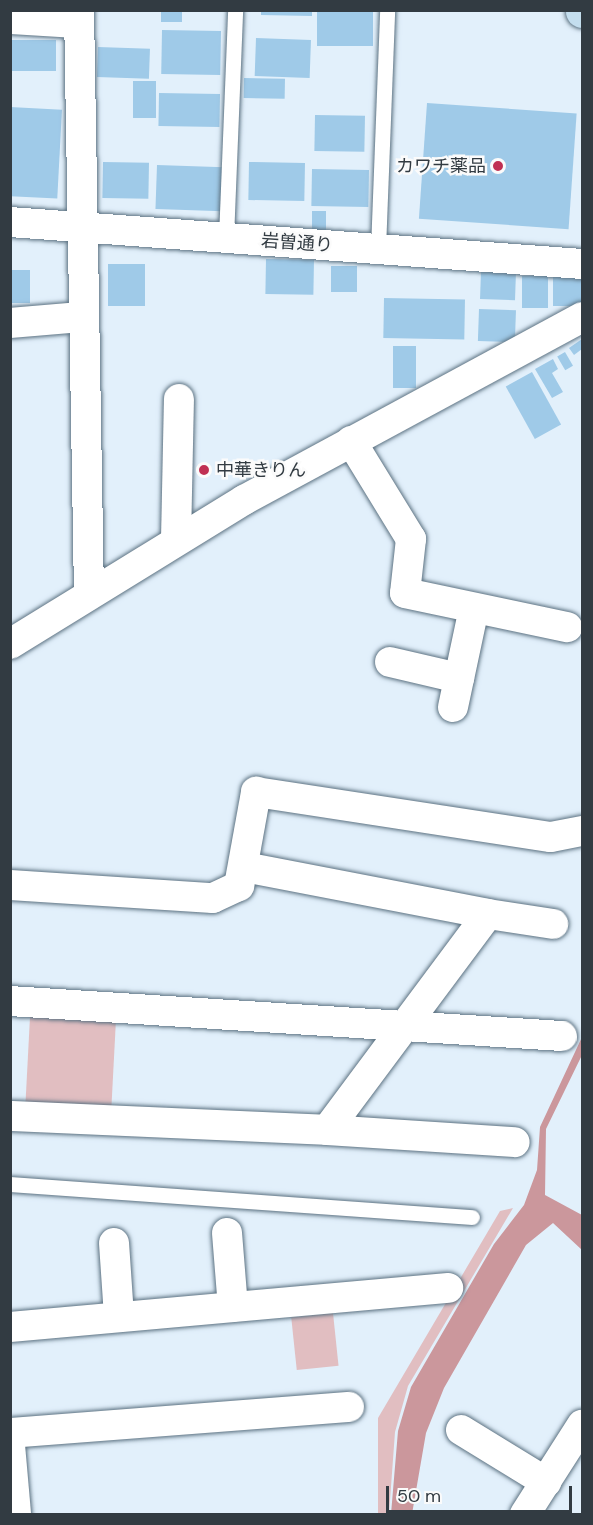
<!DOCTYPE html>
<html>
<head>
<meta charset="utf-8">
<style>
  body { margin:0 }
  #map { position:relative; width:593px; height:1525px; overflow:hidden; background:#e2f0fb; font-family:"DM Sans","Noto Sans JP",sans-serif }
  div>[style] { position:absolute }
  .green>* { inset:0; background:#e1bec1; transform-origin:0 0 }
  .water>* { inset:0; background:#cb979c }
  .building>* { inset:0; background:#9fcae8; transform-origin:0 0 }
  .roads { filter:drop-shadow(0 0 2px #5c7282) drop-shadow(0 0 2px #5c7282) }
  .lane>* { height:15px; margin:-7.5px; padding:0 7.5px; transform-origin:7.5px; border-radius:7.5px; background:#fff }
  .street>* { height:30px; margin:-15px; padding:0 15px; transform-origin:15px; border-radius:15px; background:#fff }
  .secondary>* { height:33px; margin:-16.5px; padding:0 16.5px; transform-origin:16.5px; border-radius:16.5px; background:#c4deee }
  .dots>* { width:16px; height:16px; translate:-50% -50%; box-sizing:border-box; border:3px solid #fbfbfb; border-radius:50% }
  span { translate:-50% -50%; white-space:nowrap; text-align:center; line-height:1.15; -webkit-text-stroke:5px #fbfbfb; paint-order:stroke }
  .poi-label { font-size:18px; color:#323b42 }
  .right { translate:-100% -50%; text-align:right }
  .left { translate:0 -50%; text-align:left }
  .street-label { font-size:18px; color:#323b42 }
  .frame { position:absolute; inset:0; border:12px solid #323b42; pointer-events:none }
  .scale { position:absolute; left:386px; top:1486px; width:186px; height:27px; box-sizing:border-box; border:3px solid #323b42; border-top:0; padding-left:8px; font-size:18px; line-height:21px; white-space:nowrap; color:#323b42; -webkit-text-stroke:4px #fbfbfb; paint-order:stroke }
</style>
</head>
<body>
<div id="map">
  <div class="green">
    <i style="left:30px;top:1017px;width:86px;height:86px;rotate:3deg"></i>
    <i style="clip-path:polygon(513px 1208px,408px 1386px,395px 1432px,389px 1514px,378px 1514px,378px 1418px,500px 1211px)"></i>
    <i style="left:333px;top:1313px;width:53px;height:42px;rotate:84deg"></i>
  </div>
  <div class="water">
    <i style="clip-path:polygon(582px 1037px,582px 1055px,546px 1129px,545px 1195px,582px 1215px,582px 1250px,553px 1223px,526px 1245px,444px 1388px,426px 1433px,412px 1514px,391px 1514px,398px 1431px,411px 1387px,494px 1244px,524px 1205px,537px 1170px,540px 1127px)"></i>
  </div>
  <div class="building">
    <i style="left:161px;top:10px;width:21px;height:12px"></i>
    <i style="clip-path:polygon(261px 10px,312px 10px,312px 16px,261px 15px)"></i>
    <i style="left:317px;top:10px;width:56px;height:36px"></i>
    <i style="left:162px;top:30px;width:59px;height:44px;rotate:1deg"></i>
    <i style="left:256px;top:38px;width:55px;height:38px;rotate:2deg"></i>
    <i style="left:10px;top:40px;width:46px;height:31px"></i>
    <i style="left:98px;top:47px;width:52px;height:30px;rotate:2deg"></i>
    <i style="left:244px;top:78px;width:41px;height:20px;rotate:1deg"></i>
    <i style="left:133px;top:81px;width:23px;height:37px"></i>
    <i style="left:159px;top:93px;width:61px;height:33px;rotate:1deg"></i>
    <i style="left:427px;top:103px;width:150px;height:116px;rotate:4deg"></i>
    <i style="left:10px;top:107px;width:52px;height:89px;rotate:3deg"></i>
    <i style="left:315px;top:115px;width:50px;height:36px;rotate:1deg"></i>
    <i style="left:103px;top:162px;width:46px;height:36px;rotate:1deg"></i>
    <i style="left:249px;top:162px;width:56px;height:38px;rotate:1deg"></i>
    <i style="left:157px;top:165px;width:67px;height:44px;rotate:2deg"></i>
    <i style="left:312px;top:169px;width:57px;height:37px;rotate:1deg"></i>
    <i style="left:312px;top:211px;width:14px;height:23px"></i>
    <i style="left:266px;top:259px;width:48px;height:35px;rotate:1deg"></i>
    <i style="left:108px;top:264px;width:37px;height:42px"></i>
    <i style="left:331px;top:266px;width:26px;height:26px"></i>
    <i style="left:10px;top:270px;width:20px;height:33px"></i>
    <i style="left:481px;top:271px;width:35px;height:28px;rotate:2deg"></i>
    <i style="left:522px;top:276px;width:26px;height:32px"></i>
    <i style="left:553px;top:277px;width:28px;height:29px"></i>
    <i style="left:384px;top:298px;width:81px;height:40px;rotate:1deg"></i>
    <i style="left:479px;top:309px;width:37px;height:32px;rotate:2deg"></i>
    <i style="clip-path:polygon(582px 339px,582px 349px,574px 355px,569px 348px)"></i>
    <i style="left:393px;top:346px;width:23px;height:42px"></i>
    <i style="left:565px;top:352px;width:16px;height:9px;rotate:60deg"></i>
    <i style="clip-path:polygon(553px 359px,558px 369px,552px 373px,563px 392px,552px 398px,535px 369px)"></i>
    <i style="left:532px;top:372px;width:60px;height:30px;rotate:61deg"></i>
  </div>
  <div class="roads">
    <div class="lane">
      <i style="left:226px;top:238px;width:228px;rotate:-87.7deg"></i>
      <i style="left:378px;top:249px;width:239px;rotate:-87.8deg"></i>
      <i style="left:10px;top:1184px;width:463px;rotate:4.1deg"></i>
    </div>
    <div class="street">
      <i style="left:79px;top:10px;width:582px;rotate:89.02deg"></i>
      <i style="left:10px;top:19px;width:68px;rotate:3.4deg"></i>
      <i style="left:10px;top:222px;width:574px;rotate:4.2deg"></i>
      <i style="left:10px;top:323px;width:71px;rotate:-4.8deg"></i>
      <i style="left:351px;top:441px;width:115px;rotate:58.5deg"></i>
      <i style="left:411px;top:539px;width:54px;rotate:96.3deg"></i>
      <i style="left:405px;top:593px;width:166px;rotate:11.9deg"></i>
      <i style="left:176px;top:540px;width:141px;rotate:-88.8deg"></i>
      <i style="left:10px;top:644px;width:275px;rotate:-31.6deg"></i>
      <i style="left:244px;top:500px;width:384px;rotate:-28.4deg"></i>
      <i style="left:390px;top:662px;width:71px;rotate:13.1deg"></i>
      <i style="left:453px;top:707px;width:101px;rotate:-78deg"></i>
      <i style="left:10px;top:885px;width:203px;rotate:3.7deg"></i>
      <i style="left:213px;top:898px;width:29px;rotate:-25deg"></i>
      <i style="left:239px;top:886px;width:96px;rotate:-79.7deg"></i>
      <i style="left:256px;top:792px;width:298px;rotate:8.7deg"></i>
      <i style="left:551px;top:837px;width:32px;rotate:-11deg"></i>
      <i style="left:488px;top:914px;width:66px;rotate:8.7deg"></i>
      <i style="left:10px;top:1001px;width:553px;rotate:3.63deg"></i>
      <i style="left:10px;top:1116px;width:317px;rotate:2.5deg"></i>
      <i style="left:327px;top:1130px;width:269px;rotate:-53.3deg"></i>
      <i style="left:488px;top:914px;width:249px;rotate:-169.1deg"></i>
      <i style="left:327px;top:1130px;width:188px;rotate:3.7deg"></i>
      <i style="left:227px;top:1233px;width:74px;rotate:85.4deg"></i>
      <i style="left:114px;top:1243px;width:74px;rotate:86.1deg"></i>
      <i style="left:10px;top:1327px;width:440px;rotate:-5.1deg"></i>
      <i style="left:461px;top:1430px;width:100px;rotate:31.5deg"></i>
      <i style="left:10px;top:1433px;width:340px;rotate:-4.4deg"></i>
      <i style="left:10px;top:1445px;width:69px;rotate:85deg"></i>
      <i style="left:525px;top:1514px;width:106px;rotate:-57.4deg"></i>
    </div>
    <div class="secondary">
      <i style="left:582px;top:10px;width:1px;rotate:90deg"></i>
    </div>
  </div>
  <div class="dots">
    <i style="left:498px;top:166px;background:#c03053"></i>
    <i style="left:204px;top:470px;background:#c03053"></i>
  </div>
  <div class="poi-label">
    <span class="right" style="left:486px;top:166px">カワチ薬品</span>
    <span class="left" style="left:216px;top:470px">中華きりん</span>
  </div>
  <div class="street-label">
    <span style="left:297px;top:243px;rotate:4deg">岩曽通り</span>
  </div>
  <div class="frame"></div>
  <div class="scale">50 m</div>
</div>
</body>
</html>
